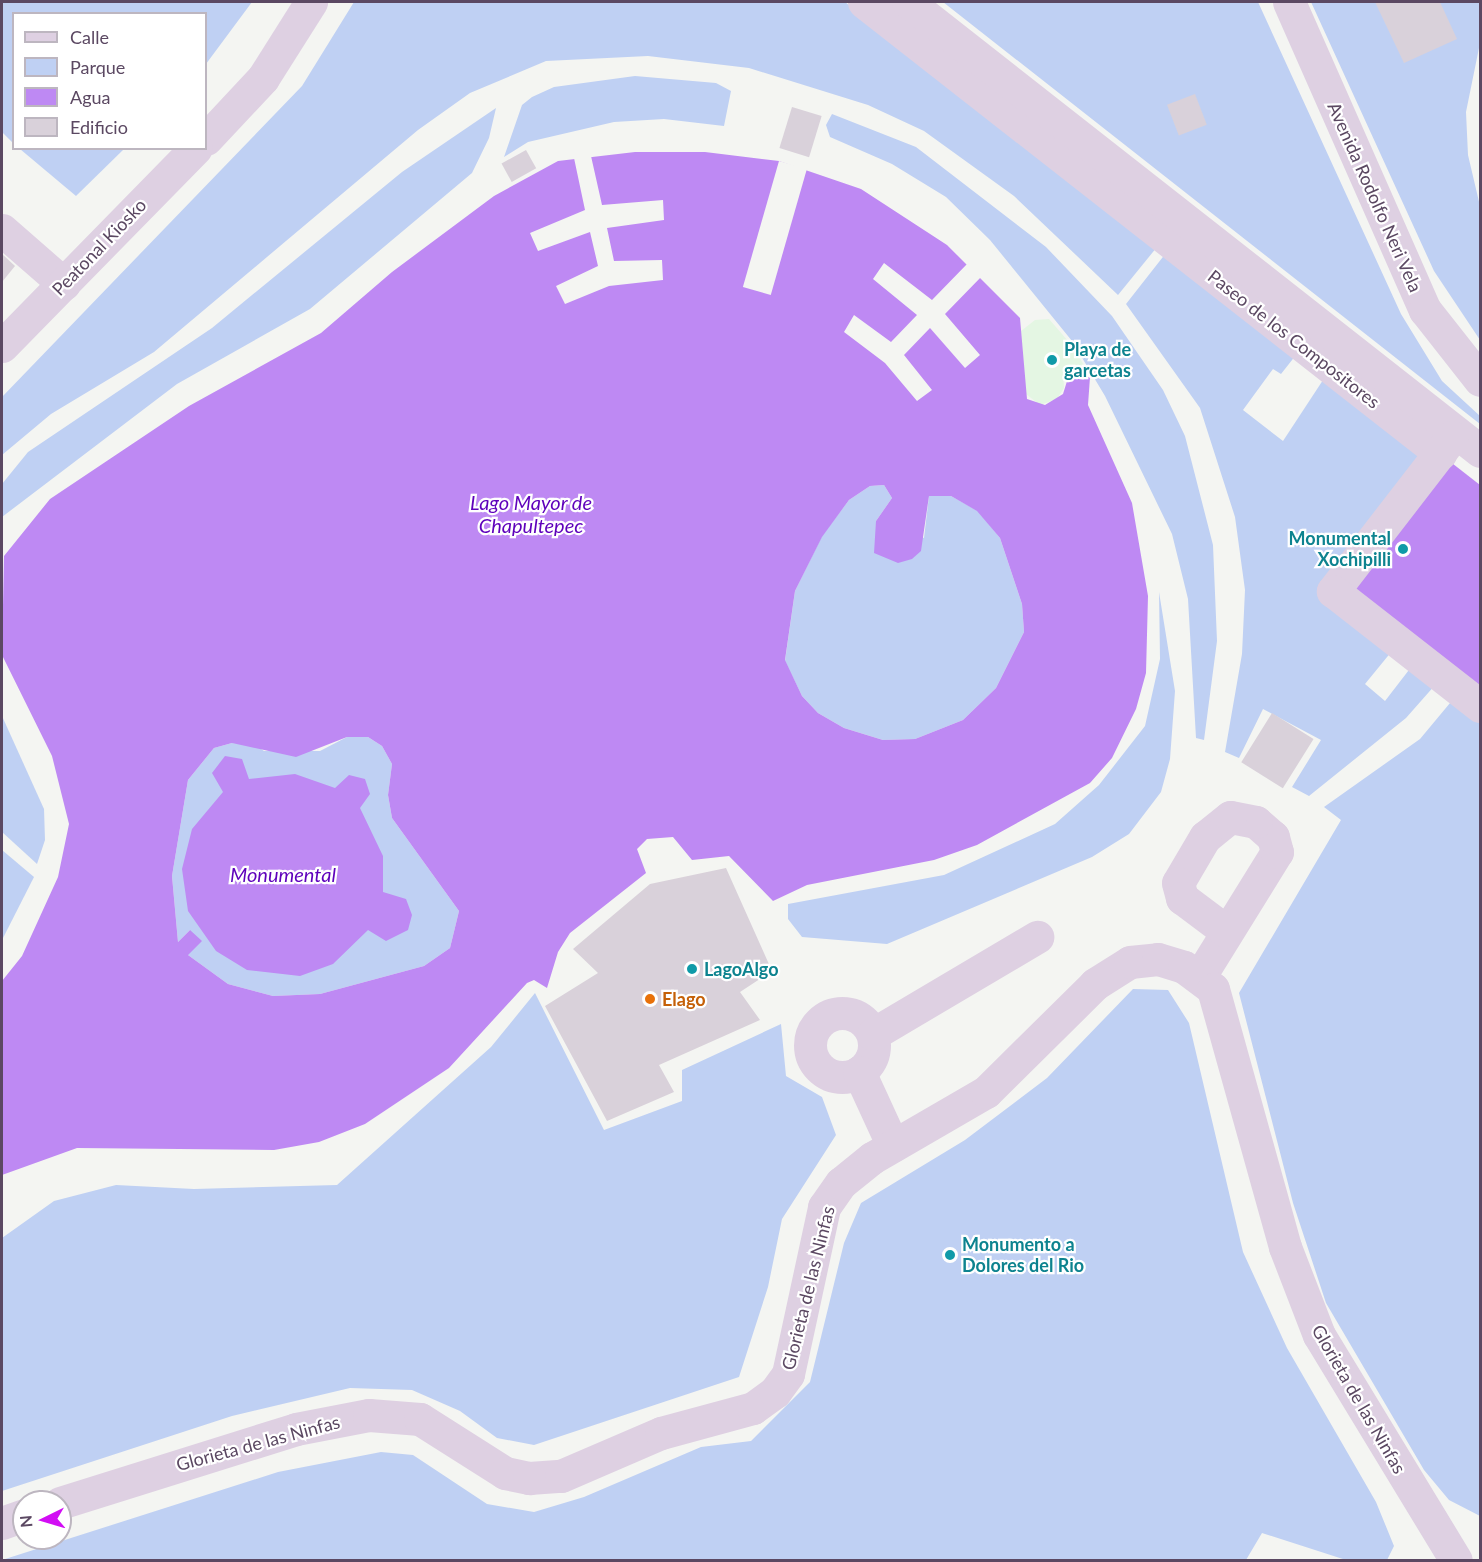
<!DOCTYPE html>
<html>
<head>
<meta charset="utf-8">
<style>
  body { margin:0 }
  #map { position:relative; width:1482px; height:1562px; overflow:hidden; background:#f4f5f2; font-family:Lato,sans-serif }
  div>[style] { position:absolute }
  .green>* { inset:0; background:#bfd0f3 }
  .sand>* { inset:0; background:#e4f6e3 }
  .water>* { inset:0; background:#be89f3 }
  .pier>* { inset:0; background:#f4f5f2; transform-origin:0 0 }
  .building>* { inset:0; background:#d9d1da; transform-origin:0 0 }
  .minor>* { height:33px; margin:-16.5px; padding:0 16.5px; transform-origin:16.5px; border-radius:16.5px; background:#ded0e2 }
  .minor>.ring { margin:-16.5px; padding:0; box-sizing:content-box; background:none; border:33px solid #ded0e2; border-radius:50% }
  .dots>* { width:16px; height:16px; translate:-50% -50%; box-sizing:border-box; border:3px solid #fff; border-radius:50% }
  span { translate:-50% -50%; white-space:nowrap; text-align:center; line-height:1.15; -webkit-text-stroke:4.5px #fff; paint-order:stroke }
  .street-label { font-size:18px; color:#5b4862 }
  .culture-label { font-size:18px; color:#0d838f; font-weight:700 }
  .left { translate:0 -50%; text-align:left }
  .right { translate:-100% -50%; text-align:right }
  .food-label { font-size:18px; color:#c56008; font-weight:700 }
  .water-label { font-size:20px; color:#5e01bb; font-style:italic }
  .frame { position:absolute; inset:0; border:3px solid #5b4862; pointer-events:none }
  .legend { position:absolute; left:12px; top:12px; width:195px; height:138px; box-sizing:border-box; background:#fff; border:2px solid #bdb6c0; margin:0; padding:8px 10px; list-style:none; font-size:18px; color:#5b4862 }
  .legend li { display:flex; align-items:center; gap:12px; height:30px }
  .legend b { width:30px; border:2px solid #bdb6c0 }
  .north { position:absolute; left:12px; top:1490px; width:60px; height:60px; box-sizing:border-box; background:#fff; border:2px solid #bdb6c0; border-radius:50%; rotate:265deg; font-size:16px; font-weight:700; line-height:24px; text-align:center; color:#5b4862 }
  .north::after { content:''; display:block; margin:auto; width:21px; height:27px; background:#d20df4; clip-path:polygon(50% 0,100% 100%,50% 72%,0 100%) }
</style>
</head>
<body>
<div id="map">
  <div class="green">
    <i style="clip-path:polygon(2px 2px,252px 2px,206px 64px,206px 14px,14px 14px,13px 143px,2px 132px)"></i>
    <i style="clip-path:polygon(354px 2px,845px 2px,1157px 247px,1118px 295px,1014px 196px,924px 131px,868px 105px,749px 68px,648px 56px,546px 61px,470px 93px,418px 130px,154px 352px,51px 414px,2px 455px,2px 397px,302px 86px)"></i>
    <i style="clip-path:polygon(943px 2px,1258px 2px,1401px 314px,1442px 381px,1480px 416px,1480px 424px)"></i>
    <i style="clip-path:polygon(1311px 2px,1480px 2px,1480px 43px,1466px 112px,1468px 155px,1480px 206px,1480px 340px,1434px 271px)"></i>
    <i style="clip-path:polygon(635px 76px,716px 83px,731px 91px,724px 126px,664px 119px,614px 122px,528px 142px,504px 157px,522px 105px,532px 97px,554px 87px)"></i>
    <i style="clip-path:polygon(496px 108px,489px 138px,472px 173px,310px 309px,177px 384px,2px 517px,2px 484px,28px 452px,212px 328px,402px 172px)"></i>
    <i style="clip-path:polygon(832px 114px,916px 147px,1046px 247px,1112px 316px,1163px 390px,1185px 436px,1213px 545px,1217px 641px,1204px 740px,1196px 738px,1188px 599px,1172px 534px,1105px 396px,1072px 341px,990px 240px,946px 197px,892px 164px,830px 137px,826px 125px)"></i>
    <i style="clip-path:polygon(20px 149px,124px 149px,76px 196px)"></i>
    <i style="clip-path:polygon(1166px 253px,1296px 355px,1281px 374px,1273px 369px,1243px 410px,1283px 441px,1325px 377px,1425px 455px,1392px 651px,1365px 684px,1385px 701px,1412px 666px,1436px 684px,1406px 718px,1309px 796px,1292px 787px,1321px 740px,1263px 709px,1239px 758px,1225px 752px,1242px 654px,1245px 590px,1235px 517px,1200px 408px,1126px 304px)"></i>
    <i style="clip-path:polygon(884px 485px,892px 498px,876px 521px,924px 538px,929px 496px,951px 496px,978px 511px,1000px 538px,1022px 604px,1024px 632px,996px 688px,963px 720px,915px 739px,883px 740px,844px 728px,818px 713px,802px 696px,785px 661px,795px 591px,822px 536px,849px 500px,870px 486px)"></i>
    <i style="clip-path:polygon(1159px 592px,1175px 691px,1170px 759px,1161px 792px,1129px 834px,1092px 857px,887px 944px,802px 937px,788px 919px,788px 904px,944px 875px,1055px 824px,1099px 785px,1145px 726px,1160px 659px)"></i>
    <i style="clip-path:polygon(1455px 697px,1480px 717px,1480px 1516px,1449px 1500px,1424px 1470px,1326px 1303px,1293px 1203px,1239px 993px,1341px 820px,1324px 807px,1420px 739px)"></i>
    <i style="clip-path:polygon(2px 716px,44px 809px,45px 840px,37px 864px,2px 832px)"></i>
    <i style="clip-path:polygon(347px 737px,368px 737px,382px 746px,392px 764px,388px 795px,392px 818px,459px 911px,450px 948px,424px 966px,320px 994px,273px 996px,228px 984px,188px 955px,190px 930px,178px 942px,172px 876px,188px 780px,214px 748px,232px 743px,254px 744px,264px 751px,320px 751px)"></i>
    <i style="clip-path:polygon(2px 850px,34px 877px,2px 940px)"></i>
    <i style="clip-path:polygon(1133px 989px,1168px 990px,1189px 1023px,1243px 1252px,1287px 1348px,1376px 1502px,1394px 1546px,1387px 1560px,1346px 1560px,1262px 1533px,1246px 1560px,2px 1560px,278px 1472px,381px 1452px,413px 1455px,487px 1504px,534px 1512px,584px 1497px,701px 1447px,751px 1441px,810px 1382px,844px 1243px,861px 1203px,965px 1140px,1047px 1078px)"></i>
    <i style="clip-path:polygon(535px 993px,604px 1130px,682px 1101px,682px 1070px,781px 1024px,786px 1076px,822px 1097px,836px 1135px,782px 1219px,768px 1287px,739px 1377px,534px 1445px,497px 1438px,460px 1411px,412px 1390px,350px 1388px,232px 1416px,2px 1491px,2px 1238px,54px 1201px,116px 1185px,194px 1189px,337px 1185px,491px 1047px)"></i>
  </div>
  <div class="sand">
    <i style="clip-path:polygon(1049px 319px,1075px 349px,1088px 373px,1068px 378px,1063px 372px,1064px 388px,1057px 399px,1040px 405px,1026px 394px,1021px 331px,1035px 320px)"></i>
  </div>
  <div class="water">
    <i style="clip-path:polygon(evenodd,635px 152px,705px 152px,779px 161px,861px 189px,947px 245px,1020px 318px,1027px 399px,1045px 405px,1063px 394px,1068px 378px,1090px 377px,1088px 405px,1132px 503px,1148px 596px,1146px 673px,1136px 709px,1112px 758px,1090px 783px,977px 845px,934px 860px,807px 885px,773px 901px,729px 856px,692px 860px,673px 837px,647px 839px,637px 849px,646px 873px,570px 933px,558px 952px,547px 988px,534px 980px,527px 983px,449px 1068px,365px 1124px,319px 1142px,274px 1150px,77px 1148px,2px 1175px,2px 981px,22px 956px,58px 877px,69px 824px,52px 756px,2px 655px,4px 556px,50px 499px,189px 406px,321px 333px,392px 272px,494px 196px,558px 161px,635px 152px,884px 485px,892px 498px,876px 521px,874px 553px,898px 563px,912px 559px,921px 551px,929px 496px,951px 496px,977px 511px,1000px 538px,1022px 604px,1024px 632px,996px 688px,963px 720px,915px 739px,883px 740px,844px 728px,818px 713px,802px 696px,785px 660px,795px 591px,822px 537px,849px 500px,870px 486px,884px 485px,635px 152px,347px 737px,368px 737px,382px 746px,392px 764px,388px 795px,392px 818px,459px 911px,450px 948px,424px 966px,320px 994px,273px 996px,228px 984px,188px 955px,202px 941px,190px 930px,178px 942px,172px 876px,188px 780px,214px 748px,232px 743px,296px 757px,347px 737px)"></i>
    <i style="clip-path:polygon(1448px 460px,1480px 485px,1480px 692px,1348px 589px)"></i>
    <i style="clip-path:polygon(225px 756px,242px 759px,249px 779px,295px 774px,335px 788px,349px 775px,365px 779px,370px 794px,360px 808px,383px 856px,383px 892px,406px 899px,412px 915px,408px 930px,386px 941px,368px 930px,333px 964px,300px 976px,247px 970px,216px 951px,188px 911px,182px 869px,192px 829px,223px 792px,212px 773px)"></i>
  </div>
  <div class="pier">
    <i style="clip-path:polygon(591px 156px,602px 205px,663px 200px,664px 220px,607px 228px,614px 261px,662px 260px,663px 280px,609px 286px,565px 304px,556px 286px,598px 266px,590px 232px,538px 251px,530px 233px,585px 210px,574px 158px)"></i>
    <i style="left:779px;top:161px;width:29px;height:131px;rotate:16deg"></i>
    <i style="clip-path:polygon(884px 263px,932px 300px,968px 263px,982px 276px,945px 314px,980px 355px,965px 368px,930px 328px,904px 355px,932px 390px,917px 401px,885px 363px,844px 332px,854px 315px,891px 342px,917px 315px,873px 279px)"></i>
  </div>
  <div class="building">
    <i style="clip-path:polygon(1375px 2px,1440px 2px,1457px 39px,1404px 63px)"></i>
    <i style="left:1195px;top:94px;width:33px;height:30px;rotate:69deg"></i>
    <i style="left:792px;top:107px;width:31px;height:43px;rotate:17deg"></i>
    <i style="left:526px;top:150px;width:21px;height:28px;rotate:61deg"></i>
    <i style="clip-path:polygon(2px 254px,15px 266px,2px 282px)"></i>
    <i style="left:1272px;top:713px;width:49px;height:58px;rotate:32deg"></i>
    <i style="clip-path:polygon(726px 868px,772px 971px,740px 992px,760px 1020px,659px 1065px,674px 1092px,607px 1121px,545px 1006px,598px 973px,573px 949px,650px 884px)"></i>
  </div>
  <div class="minor">
    <i style="left:864px;top:2px;width:732px;rotate:38.06deg"></i>
    <i style="left:908px;top:2px;width:727px;rotate:38.13deg"></i>
    <i style="left:1289px;top:2px;width:337px;rotate:66.2deg"></i>
    <i style="left:1425px;top:310px;width:89px;rotate:51.8deg"></i>
    <i style="left:206px;top:139px;width:83px;rotate:-46.9deg"></i>
    <i style="left:263px;top:78px;width:90px;rotate:-57.7deg"></i>
    <i style="left:2px;top:230px;width:82px;rotate:41.1deg"></i>
    <i style="left:2px;top:346px;width:277px;rotate:-45.6deg"></i>
    <i style="left:1452px;top:437px;width:195px;rotate:127.7deg"></i>
    <i style="left:1333px;top:591px;width:187px;rotate:38deg"></i>
    <i style="left:1200px;top:976px;width:146px;rotate:-58.2deg"></i>
    <i style="left:1277px;top:852px;width:16px;rotate:-105deg"></i>
    <i style="left:1273px;top:837px;width:23px;rotate:-139deg"></i>
    <i style="left:1256px;top:822px;width:26px;rotate:-169deg"></i>
    <i style="left:1230px;top:817px;width:32px;rotate:141deg"></i>
    <i style="left:1205px;top:837px;width:53px;rotate:120.4deg"></i>
    <i style="left:1178px;top:883px;width:16px;rotate:75deg"></i>
    <i style="left:1182px;top:898px;width:55px;rotate:36.9deg"></i>
    <i class="ring" style="left:810px;top:1013px;width:31px;height:31px"></i>
    <i style="left:873px;top:1034px;width:191px;rotate:-30.6deg"></i>
    <i style="left:859px;top:1072px;width:81px;rotate:65.3deg"></i>
    <i style="left:60px;top:1503px;width:247px;rotate:-17.4deg"></i>
    <i style="left:296px;top:1429px;width:74px;rotate:-10.9deg"></i>
    <i style="left:369px;top:1415px;width:51px;rotate:4.5deg"></i>
    <i style="left:420px;top:1419px;width:101px;rotate:32.4deg"></i>
    <i style="left:505px;top:1473px;width:25px;rotate:12deg"></i>
    <i style="left:529px;top:1478px;width:32px;rotate:-4deg"></i>
    <i style="left:561px;top:1476px;width:109px;rotate:-23.3deg"></i>
    <i style="left:661px;top:1433px;width:95px;rotate:-15.2deg"></i>
    <i style="left:753px;top:1408px;width:27px;rotate:-36deg"></i>
    <i style="left:775px;top:1392px;width:22px;rotate:-54deg"></i>
    <i style="left:788px;top:1374px;width:171px;rotate:-77.8deg"></i>
    <i style="left:824px;top:1207px;width:29px;rotate:-55deg"></i>
    <i style="left:841px;top:1183px;width:40px;rotate:-39deg"></i>
    <i style="left:872px;top:1158px;width:132px;rotate:-30.1deg"></i>
    <i style="left:986px;top:1092px;width:153px;rotate:-44.7deg"></i>
    <i style="left:1095px;top:984px;width:41px;rotate:-32.2deg"></i>
    <i style="left:1130px;top:962px;width:28px;rotate:-6deg"></i>
    <i style="left:1158px;top:959px;width:27px;rotate:17deg"></i>
    <i style="left:1184px;top:967px;width:36px;rotate:37deg"></i>
    <i style="left:1213px;top:989px;width:268px;rotate:74.4deg"></i>
    <i style="left:1285px;top:1247px;width:94px;rotate:68.9deg"></i>
    <i style="left:1319px;top:1335px;width:263px;rotate:58.7deg"></i>
    <i style="left:2px;top:1523px;width:23px;rotate:-20deg"></i>
  </div>
  <div class="dots">
    <i style="left:1052px;top:360px;background:#0f9aa8"></i>
    <i style="left:1403px;top:549px;background:#0f9aa8"></i>
    <i style="left:692px;top:969px;background:#0f9aa8"></i>
    <i style="left:650px;top:999px;background:#e8710a"></i>
    <i style="left:950px;top:1255px;background:#0f9aa8"></i>
  </div>
  <div class="street-label">
    <span style="left:1375px;top:197px;rotate:66deg">Avenida Rodolfo Neri Vela</span>
    <span style="left:99px;top:247px;rotate:-46deg">Peatonal Kiosko</span>
    <span style="left:1294px;top:339px;rotate:38deg">Paseo de los Compositores</span>
    <span style="left:808px;top:1288px;rotate:-76deg">Glorieta de las Ninfas</span>
    <span style="left:1359px;top:1399px;rotate:60deg">Glorieta de las Ninfas</span>
    <span style="left:258px;top:1443px;rotate:-15deg">Glorieta de las Ninfas</span>
  </div>
  <div class="culture-label">
    <span class="left" style="left:1064px;top:360px">Playa de<br>garcetas</span>
    <span class="right" style="left:1391px;top:549px">Monumental<br>Xochipilli</span>
    <span class="left" style="left:704px;top:969px">LagoAlgo</span>
    <span class="left" style="left:962px;top:1255px">Monumento a<br>Dolores del Rio</span>
  </div>
  <div class="food-label">
    <span class="left" style="left:662px;top:999px">Elago</span>
  </div>
  <div class="water-label">
    <span style="left:531px;top:514px">Lago Mayor de<br>Chapultepec</span>
    <span style="left:283px;top:874px">Monumental</span>
  </div>
  <div class="frame"></div>
  <ul class="legend">
  <li><b style="height:8px;background:#ded0e2"></b>Calle</li>
  <li><b style="height:16px;background:#bfd0f3"></b>Parque</li>
  <li><b style="height:16px;background:#be89f3"></b>Agua</li>
  <li><b style="height:16px;background:#d9d1da"></b>Edificio</li>
  </ul>
  <div class="north">N</div>
</div>
</body>
</html>
